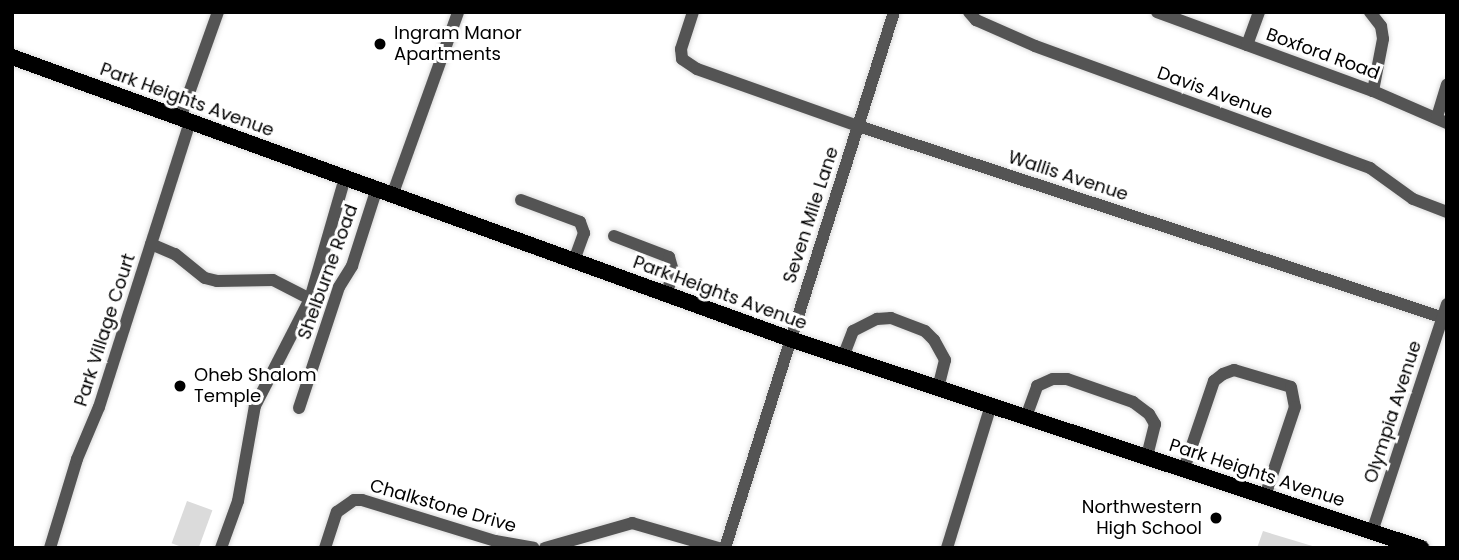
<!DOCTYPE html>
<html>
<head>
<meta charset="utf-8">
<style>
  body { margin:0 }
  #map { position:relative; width:1459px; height:560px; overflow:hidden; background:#fff; font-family:Poppins,sans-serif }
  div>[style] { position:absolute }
  .green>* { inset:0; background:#dbdbdb; transform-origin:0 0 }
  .roads { filter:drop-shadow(0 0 2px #dbdbdb) drop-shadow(0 0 2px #dbdbdb) }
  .minor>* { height:12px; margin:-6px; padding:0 6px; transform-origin:6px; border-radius:6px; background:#545454 }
  .major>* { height:16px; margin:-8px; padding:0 8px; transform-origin:8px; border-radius:8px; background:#000 }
  .dots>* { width:19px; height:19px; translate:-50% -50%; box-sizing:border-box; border:4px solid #fff; border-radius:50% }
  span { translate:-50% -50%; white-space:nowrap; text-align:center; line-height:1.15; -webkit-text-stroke:6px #fff; paint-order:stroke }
  .poi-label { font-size:18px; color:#000 }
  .left { translate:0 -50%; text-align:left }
  .right { translate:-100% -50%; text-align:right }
  .street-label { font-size:18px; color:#000 }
  .frame { position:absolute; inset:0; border:14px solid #000; pointer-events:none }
</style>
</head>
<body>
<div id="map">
  <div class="green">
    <i style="left:187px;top:501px;width:27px;height:45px;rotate:20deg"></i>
    <i style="clip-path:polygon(1263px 531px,1319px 548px,1257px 548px)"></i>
  </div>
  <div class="roads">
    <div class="minor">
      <i style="left:693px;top:12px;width:39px;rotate:108deg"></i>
      <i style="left:681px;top:49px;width:10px;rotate:84deg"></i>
      <i style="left:682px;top:59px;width:18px;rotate:34deg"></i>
      <i style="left:697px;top:69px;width:171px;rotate:19.5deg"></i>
      <i style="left:858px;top:126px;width:620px;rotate:18.14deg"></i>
      <i style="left:969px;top:12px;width:11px;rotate:49deg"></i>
      <i style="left:976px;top:20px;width:64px;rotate:23.8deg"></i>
      <i style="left:1035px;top:46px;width:357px;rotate:20deg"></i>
      <i style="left:1370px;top:168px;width:53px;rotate:35.8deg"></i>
      <i style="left:1413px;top:199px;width:36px;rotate:21deg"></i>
      <i style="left:1157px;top:12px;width:230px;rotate:20.1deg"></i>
      <i style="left:1373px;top:91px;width:81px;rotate:23.4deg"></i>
      <i style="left:1370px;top:12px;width:18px;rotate:52deg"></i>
      <i style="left:1381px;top:26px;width:13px;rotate:81deg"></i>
      <i style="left:1383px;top:39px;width:53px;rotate:100.9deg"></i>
      <i style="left:1247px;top:45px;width:35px;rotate:-70deg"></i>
      <i style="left:1437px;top:117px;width:34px;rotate:-73deg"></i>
      <i style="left:180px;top:118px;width:113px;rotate:-70.3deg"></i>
      <i style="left:393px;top:193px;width:192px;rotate:-70.2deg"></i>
      <i style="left:521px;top:200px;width:63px;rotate:20.4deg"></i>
      <i style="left:580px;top:222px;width:12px;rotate:70deg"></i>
      <i style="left:584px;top:233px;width:29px;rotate:110deg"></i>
      <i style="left:614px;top:236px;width:59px;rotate:20.9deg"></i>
      <i style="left:669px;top:257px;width:15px;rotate:74deg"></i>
      <i style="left:673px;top:271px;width:24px;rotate:105deg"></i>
      <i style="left:151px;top:244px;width:26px;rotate:23deg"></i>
      <i style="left:175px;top:254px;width:38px;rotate:39deg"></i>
      <i style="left:205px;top:278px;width:12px;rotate:14deg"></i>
      <i style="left:217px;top:281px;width:56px;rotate:-1deg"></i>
      <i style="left:273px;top:280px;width:42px;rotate:27.2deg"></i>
      <i style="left:843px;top:357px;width:28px;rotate:-69deg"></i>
      <i style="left:853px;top:331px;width:27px;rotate:-27deg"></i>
      <i style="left:877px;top:319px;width:14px;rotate:-4deg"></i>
      <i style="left:891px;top:318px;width:36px;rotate:21deg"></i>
      <i style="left:925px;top:331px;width:13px;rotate:45deg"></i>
      <i style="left:934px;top:340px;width:23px;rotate:61deg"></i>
      <i style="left:945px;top:360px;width:29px;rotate:104deg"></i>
      <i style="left:299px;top:408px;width:127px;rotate:-71.7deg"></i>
      <i style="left:339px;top:287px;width:25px;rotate:-58deg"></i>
      <i style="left:352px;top:266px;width:82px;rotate:-72.2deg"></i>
      <i style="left:1026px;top:417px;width:33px;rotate:-70deg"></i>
      <i style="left:1037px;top:386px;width:17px;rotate:-24deg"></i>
      <i style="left:1053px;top:379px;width:14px"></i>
      <i style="left:1067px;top:379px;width:70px;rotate:19.2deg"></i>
      <i style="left:1133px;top:402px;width:20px;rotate:37deg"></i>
      <i style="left:1149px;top:414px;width:12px;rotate:59deg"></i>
      <i style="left:1155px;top:424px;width:34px;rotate:104deg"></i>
      <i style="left:1184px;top:469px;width:93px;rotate:-71.2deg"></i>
      <i style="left:1214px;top:381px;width:11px;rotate:-38deg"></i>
      <i style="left:1223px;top:374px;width:12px;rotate:-20deg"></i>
      <i style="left:1234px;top:370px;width:59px;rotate:16.6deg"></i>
      <i style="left:1291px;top:387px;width:20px;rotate:79deg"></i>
      <i style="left:1295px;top:407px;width:94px;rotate:108.6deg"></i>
      <i style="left:1372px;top:532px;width:240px;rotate:-71.8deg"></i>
      <i style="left:50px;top:548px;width:93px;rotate:-73.1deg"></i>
      <i style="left:77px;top:459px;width:56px;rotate:-67.1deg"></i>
      <i style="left:99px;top:407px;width:299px;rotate:-72.3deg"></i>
      <i style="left:221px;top:548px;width:50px;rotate:-70.1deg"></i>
      <i style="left:238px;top:501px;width:97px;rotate:-79.9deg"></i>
      <i style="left:255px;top:406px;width:120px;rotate:-62.8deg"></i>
      <i style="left:310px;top:299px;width:126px;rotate:-73.9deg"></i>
      <i style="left:325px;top:548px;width:38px;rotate:-72deg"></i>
      <i style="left:337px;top:512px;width:21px;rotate:-35deg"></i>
      <i style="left:354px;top:500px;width:8px"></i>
      <i style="left:362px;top:500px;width:139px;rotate:17.1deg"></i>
      <i style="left:495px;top:541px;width:39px;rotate:10deg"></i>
      <i style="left:545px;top:548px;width:91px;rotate:-16deg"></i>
      <i style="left:632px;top:523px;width:90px;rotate:16.2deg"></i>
      <i style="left:725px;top:548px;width:562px;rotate:-72.5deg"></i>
      <i style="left:947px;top:548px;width:150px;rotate:-72.9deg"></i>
    </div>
    <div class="major">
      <i style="left:12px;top:57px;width:828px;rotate:19.92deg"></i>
      <i style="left:790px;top:339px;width:665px;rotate:18.33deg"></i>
    </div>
  </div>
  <div class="dots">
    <i style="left:380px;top:44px;background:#000"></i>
    <i style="left:180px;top:386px;background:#000"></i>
    <i style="left:1216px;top:518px;background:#000"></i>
  </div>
  <div class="poi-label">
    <span class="left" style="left:394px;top:44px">Ingram Manor<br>Apartments</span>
    <span class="left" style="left:194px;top:386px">Oheb Shalom<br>Temple</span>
    <span class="right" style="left:1202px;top:518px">Northwestern<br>High School</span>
  </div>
  <div class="street-label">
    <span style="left:1323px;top:54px;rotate:20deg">Boxford Road</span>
    <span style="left:1215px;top:93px;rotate:20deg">Davis Avenue</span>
    <span style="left:187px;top:100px;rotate:20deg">Park Heights Avenue</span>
    <span style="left:1068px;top:176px;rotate:18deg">Wallis Avenue</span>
    <span style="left:811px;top:215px;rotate:-72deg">Seven Mile Lane</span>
    <span style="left:328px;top:272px;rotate:-70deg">Shelburne Road</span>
    <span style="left:720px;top:293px;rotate:20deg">Park Heights Avenue</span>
    <span style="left:105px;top:330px;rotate:-72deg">Park Village Court</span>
    <span style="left:1393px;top:412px;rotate:-72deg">Olympia Avenue</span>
    <span style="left:1257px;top:473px;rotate:18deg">Park Heights Avenue</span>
    <span style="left:443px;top:506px;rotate:16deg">Chalkstone Drive</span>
  </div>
  <div class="frame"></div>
</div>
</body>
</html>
